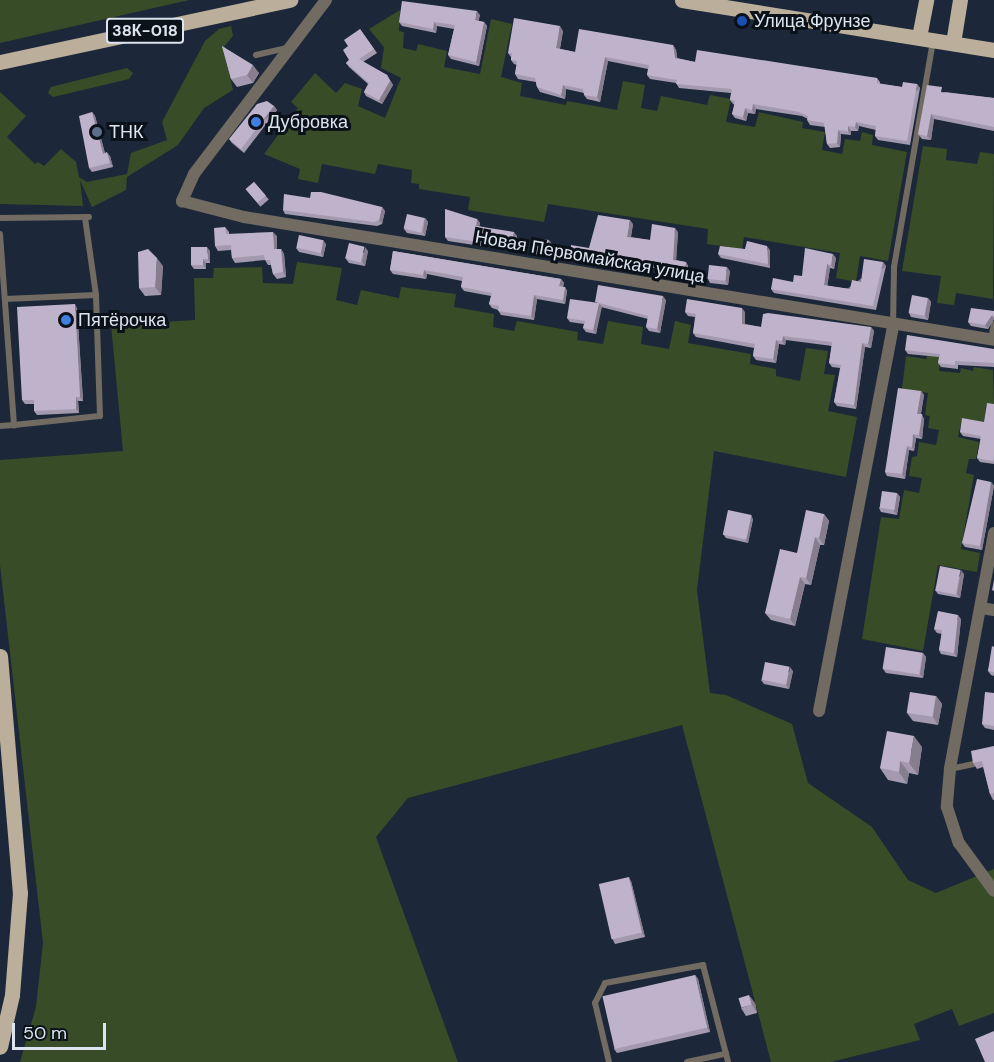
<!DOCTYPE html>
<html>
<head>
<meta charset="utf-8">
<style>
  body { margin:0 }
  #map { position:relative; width:994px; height:1062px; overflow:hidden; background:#1c2839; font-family:"DM Sans",sans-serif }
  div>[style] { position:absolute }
  .green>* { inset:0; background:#384c27 }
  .lane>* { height:6px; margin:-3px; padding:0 3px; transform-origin:3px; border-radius:3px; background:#716b62 }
  .street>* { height:12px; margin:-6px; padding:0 6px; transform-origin:6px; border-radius:6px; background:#716b62 }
  .primary>* { height:15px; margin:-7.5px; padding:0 7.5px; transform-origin:7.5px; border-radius:7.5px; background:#bbaf9b }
  .wall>* { inset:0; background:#a49aaf; transform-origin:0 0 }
  .shaded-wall>* { inset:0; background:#867d8e; transform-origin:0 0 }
  .building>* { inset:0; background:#bfb3cb; transform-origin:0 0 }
  .dots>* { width:16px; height:16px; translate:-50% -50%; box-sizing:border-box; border:3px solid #0b1119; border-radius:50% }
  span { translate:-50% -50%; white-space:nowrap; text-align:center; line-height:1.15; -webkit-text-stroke:6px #0b1119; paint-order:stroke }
  .shield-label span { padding:2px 4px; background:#0b1119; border:2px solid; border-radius:4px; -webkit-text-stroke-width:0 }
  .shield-label { font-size:16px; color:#dbe4ef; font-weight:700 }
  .poi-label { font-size:18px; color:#dbe4ef }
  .left { translate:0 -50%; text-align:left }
  .street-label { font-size:18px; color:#dbe4ef }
  .scale { position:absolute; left:12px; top:1023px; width:94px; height:27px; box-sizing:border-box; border:3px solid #dbe4ef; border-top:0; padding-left:8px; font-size:18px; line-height:21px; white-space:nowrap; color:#dbe4ef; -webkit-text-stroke:4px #0b1119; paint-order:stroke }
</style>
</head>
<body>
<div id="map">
  <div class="green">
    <i style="clip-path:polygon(0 0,189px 0,0 43px)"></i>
    <i style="clip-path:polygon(400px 10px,399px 31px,404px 32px,403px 48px,416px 51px,418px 44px,447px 51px,444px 67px,480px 74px,491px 19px,512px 24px,501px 77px,522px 83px,520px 96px,566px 105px,567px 101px,617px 110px,623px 81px,645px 85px,641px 108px,657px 111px,661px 96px,707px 105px,710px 95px,731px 99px,726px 122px,755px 127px,759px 112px,803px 122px,802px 128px,825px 132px,822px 150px,842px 154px,845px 139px,860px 141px,862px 132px,873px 135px,872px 145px,907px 152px,888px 261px,860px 256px,856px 282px,836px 278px,840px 253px,744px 237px,742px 249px,707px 244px,708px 229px,548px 204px,544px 222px,468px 210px,470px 197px,419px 189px,419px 184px,411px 183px,412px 170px,378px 164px,375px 174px,322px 164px,318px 183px,298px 179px,300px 169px,264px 154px,298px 108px,291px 102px,315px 73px,336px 93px,345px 83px,362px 89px,358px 106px,385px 118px,401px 78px,381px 68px,384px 47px,369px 29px)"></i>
    <i style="clip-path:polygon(231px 26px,233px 36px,223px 48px,233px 90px,204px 108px,178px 145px,127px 177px,126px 190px,92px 207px,80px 180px,83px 206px,0 204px,0 92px,26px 116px,7px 137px,35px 164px,38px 162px,44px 166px,61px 149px,76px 162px,79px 177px,87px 182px,127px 174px,131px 153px,167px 140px,162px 122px,205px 41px,219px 29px)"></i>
    <i style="clip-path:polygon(127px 68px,133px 73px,129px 79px,53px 97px,48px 93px,51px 87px)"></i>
    <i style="clip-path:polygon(923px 146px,947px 149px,946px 160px,977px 164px,980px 152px,994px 154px,993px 299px,956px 293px,954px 305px,937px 303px,941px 276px,902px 271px)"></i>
    <i style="clip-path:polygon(297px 262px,342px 268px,336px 300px,357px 305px,361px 290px,399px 298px,401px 287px,456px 294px,454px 307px,494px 314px,493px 327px,514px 331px,517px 321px,578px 332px,577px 340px,603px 344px,608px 321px,643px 327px,641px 344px,669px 349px,675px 321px,691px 325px,688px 343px,751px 354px,750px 364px,776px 369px,776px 376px,800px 381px,806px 348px,828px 351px,824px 374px,835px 375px,828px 411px,857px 417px,846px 477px,714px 451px,697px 590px,710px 693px,726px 695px,792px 724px,808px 783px,872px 827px,908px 880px,936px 893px,994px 869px,994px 1013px,959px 1026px,952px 1009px,914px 1024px,920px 1040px,831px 1062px,771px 1062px,682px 725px,408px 798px,376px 837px,458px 1062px,20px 1062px,36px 1007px,43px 943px,0 565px,0 460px,123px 451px,111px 325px,195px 320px,194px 278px,213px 278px,214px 268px,262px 267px,263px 283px,293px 284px)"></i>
    <i style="clip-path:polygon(928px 354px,940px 357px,939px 371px,960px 373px,961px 368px,973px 371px,974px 367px,993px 370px,994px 405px,986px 405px,984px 423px,962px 418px,958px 437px,979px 442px,976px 459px,969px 459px,966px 473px,974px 475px,961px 549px,980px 553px,977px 572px,938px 565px,923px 651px,862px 639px,881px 517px,899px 519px,904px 490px,919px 493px,922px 478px,909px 476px,912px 457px,917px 456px,919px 442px,936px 445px,939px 430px,928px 428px,930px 416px,925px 415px,928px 393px,902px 389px,906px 356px,926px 359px)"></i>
  </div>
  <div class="lane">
    <i style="left:256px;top:55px;width:32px;rotate:-13deg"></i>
    <i style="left:0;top:218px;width:89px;rotate:-0.6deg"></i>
    <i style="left:0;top:234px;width:192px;rotate:85.8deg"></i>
    <i style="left:14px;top:425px;width:14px;rotate:176deg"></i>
    <i style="left:5px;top:299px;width:91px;rotate:-2.5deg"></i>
    <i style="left:96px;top:295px;width:78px;rotate:-98.1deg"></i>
    <i style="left:893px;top:326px;width:59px;rotate:-89deg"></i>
    <i style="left:894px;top:267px;width:228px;rotate:-80.2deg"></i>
    <i style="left:991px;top:339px;width:15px;rotate:-79deg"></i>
    <i style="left:14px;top:425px;width:86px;rotate:-6deg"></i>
    <i style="left:100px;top:416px;width:121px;rotate:-91.9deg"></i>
    <i style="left:950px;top:769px;width:24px;rotate:-12deg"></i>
    <i style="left:609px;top:1062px;width:61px;rotate:-103.3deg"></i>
    <i style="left:595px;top:1003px;width:22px;rotate:-63deg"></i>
    <i style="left:605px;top:983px;width:100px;rotate:-10.4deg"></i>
    <i style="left:703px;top:965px;width:100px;rotate:75.5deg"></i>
    <i style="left:687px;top:1062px;width:40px;rotate:-12deg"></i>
  </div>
  <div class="street">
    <i style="left:326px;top:0;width:218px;rotate:127.2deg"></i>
    <i style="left:194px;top:174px;width:30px;rotate:114deg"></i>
    <i style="left:182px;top:201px;width:64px;rotate:14.5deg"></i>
    <i style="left:244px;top:217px;width:760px;rotate:9.31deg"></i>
    <i style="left:994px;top:533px;width:240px;rotate:100.6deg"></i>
    <i style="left:950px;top:769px;width:38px;rotate:95deg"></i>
    <i style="left:947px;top:807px;width:38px;rotate:72deg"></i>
    <i style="left:959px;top:843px;width:59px;rotate:53.9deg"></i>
    <i style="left:981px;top:608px;width:13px;rotate:9deg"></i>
    <i style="left:819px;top:711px;width:392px;rotate:-79.1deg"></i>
  </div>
  <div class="primary">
    <i style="left:682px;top:0;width:316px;rotate:9.1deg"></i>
    <i style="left:919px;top:37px;width:38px;rotate:-79deg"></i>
    <i style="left:953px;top:43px;width:44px;rotate:-80.8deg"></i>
    <i style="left:0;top:62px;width:297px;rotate:-12.1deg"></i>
    <i style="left:0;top:656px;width:238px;rotate:85.2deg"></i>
    <i style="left:20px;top:893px;width:102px;rotate:94.5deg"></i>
    <i style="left:12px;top:995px;width:53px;rotate:103deg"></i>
  </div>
  <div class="wall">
    <i style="clip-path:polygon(480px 15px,478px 21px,484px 22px,487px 26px,479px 66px,451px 59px,448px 55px,454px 29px,437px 26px,436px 33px,402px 26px,399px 22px)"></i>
    <i style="clip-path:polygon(360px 29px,377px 53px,363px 62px,387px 75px,393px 85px,382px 104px,366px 96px,364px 92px,368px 84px,349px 67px,346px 63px,349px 60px)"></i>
    <i style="clip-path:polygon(563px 31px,560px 49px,575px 52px,673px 45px,676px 50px,677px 58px,695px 62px,877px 78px,880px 82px,880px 84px,902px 87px,917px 84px,920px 88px,910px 145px,878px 140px,875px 136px,876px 130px,859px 126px,858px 131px,851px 131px,851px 135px,841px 134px,840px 147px,830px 148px,827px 144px,825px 127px,810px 125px,807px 120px,808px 119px,802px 116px,756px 109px,755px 114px,748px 113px,746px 121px,735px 118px,732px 114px,735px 105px,733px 104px,730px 100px,731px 93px,679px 88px,676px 83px,650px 79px,647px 75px,648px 69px,608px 61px,600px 102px,587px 99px,584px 95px,584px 93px,566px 89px,565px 99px,540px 92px,537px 87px,536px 82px,518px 79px,515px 74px,517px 65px,514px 64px,511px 60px,511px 57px,508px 53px)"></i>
    <i style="clip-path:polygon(222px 46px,259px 73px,253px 83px,237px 87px,231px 79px)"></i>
    <i style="clip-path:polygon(945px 92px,994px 98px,994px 131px,934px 119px,931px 140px,922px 139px,918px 134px)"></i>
    <i style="clip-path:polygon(274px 106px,277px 110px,244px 153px,232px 143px,229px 139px)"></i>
    <i style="clip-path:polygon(92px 112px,95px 116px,105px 153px,110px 156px,113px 167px,92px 172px,89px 168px)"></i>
    <i style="left:254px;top:182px;width:23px;height:11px;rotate:50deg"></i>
    <i style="clip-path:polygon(382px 207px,385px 211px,382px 224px,377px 226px,285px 214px,283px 210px)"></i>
    <i style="clip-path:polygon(425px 218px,428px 222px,425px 236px,407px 233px,404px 229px)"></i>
    <i style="clip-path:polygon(477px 219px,480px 223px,479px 226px,517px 236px,514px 251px,448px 241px,445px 237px)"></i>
    <i style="clip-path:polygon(633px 224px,631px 237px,650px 240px,678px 232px,676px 260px,686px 262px,688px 266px,686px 280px,669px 277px,666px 273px,666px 270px,648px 267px,647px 273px,572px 261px,570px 257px,589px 248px)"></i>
    <i style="clip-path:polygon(225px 227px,229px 232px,229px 234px,277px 236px,277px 249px,281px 249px,284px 254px,286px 277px,277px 279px,273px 274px,271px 265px,268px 265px,265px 260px,235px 263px,232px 258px,231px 250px,218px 251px,215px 246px)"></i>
    <i style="clip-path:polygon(326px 244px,323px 257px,299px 252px,296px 248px)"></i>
    <i style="clip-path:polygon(552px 244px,550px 256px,534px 254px,531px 250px)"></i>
    <i style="clip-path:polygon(745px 249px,770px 250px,770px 268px,721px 258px,718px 254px)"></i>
    <i style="clip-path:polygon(210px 251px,210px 263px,206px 263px,206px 269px,194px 269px,191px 265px)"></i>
    <i style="clip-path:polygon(368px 251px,365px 266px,349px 263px,346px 259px)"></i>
    <i style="clip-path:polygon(393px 251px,561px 279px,564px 283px,563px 287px,565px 287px,567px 291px,565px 304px,537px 299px,534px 320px,501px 315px,498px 310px,492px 308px,489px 304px,491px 296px,464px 291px,461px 287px,462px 281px,427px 274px,426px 279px,393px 274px,390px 270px)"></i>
    <i style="clip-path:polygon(836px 258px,834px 269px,830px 268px,827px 286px,850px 289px,861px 282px,883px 262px,886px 266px,876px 310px,774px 293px,771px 289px,793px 282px)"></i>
    <i style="clip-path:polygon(163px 266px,161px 295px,145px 296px,139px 288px)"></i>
    <i style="clip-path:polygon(730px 271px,728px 285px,710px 283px,708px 279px)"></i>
    <i style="clip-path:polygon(928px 298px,931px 302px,928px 320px,911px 317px,909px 313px)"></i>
    <i style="clip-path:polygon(666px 300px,660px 333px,649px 331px,646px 327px,648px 319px,601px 307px,596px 334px,586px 332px,583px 328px,584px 324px,570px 322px,567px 318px,595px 303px)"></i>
    <i style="clip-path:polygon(77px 308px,83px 401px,78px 401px,79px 413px,37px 415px,34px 411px,34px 404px,25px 404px,22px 400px)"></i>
    <i style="clip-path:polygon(994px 311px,994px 319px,988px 329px,971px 326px,968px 322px)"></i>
    <i style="clip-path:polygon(685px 312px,745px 312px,745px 324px,761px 327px,871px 327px,874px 331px,871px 348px,865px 347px,856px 409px,837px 406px,834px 402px,840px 368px,832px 367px,829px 363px,832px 346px,786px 340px,785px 345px,779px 344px,776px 363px,756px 360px,753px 356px,754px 348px,696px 337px,693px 333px,695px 317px,688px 316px)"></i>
    <i style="clip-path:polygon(994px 349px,994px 367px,958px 365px,958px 369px,941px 367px,938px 363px,939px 357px,908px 354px,905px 350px)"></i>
    <i style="clip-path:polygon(921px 391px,924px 395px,921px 414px,924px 419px,922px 439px,916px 438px,914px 451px,909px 450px,905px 479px,887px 476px,885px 472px)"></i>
    <i style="clip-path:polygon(994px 404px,994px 464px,980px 462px,977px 458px,981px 439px,963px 436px,960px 432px,984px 422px)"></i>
    <i style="clip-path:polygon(991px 482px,994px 486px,982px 550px,965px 547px,962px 543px)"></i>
    <i style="clip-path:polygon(897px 493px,900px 497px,897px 515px,881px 512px,879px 508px)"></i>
    <i style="clip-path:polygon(824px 514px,829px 521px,824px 545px,820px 545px,811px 585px,805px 584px,795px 626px,771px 620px,765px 613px,797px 553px)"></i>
    <i style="clip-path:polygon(753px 519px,748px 543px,726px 538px,723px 534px)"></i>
    <i style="clip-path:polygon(964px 574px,960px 598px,938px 594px,935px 590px)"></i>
    <i style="clip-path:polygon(961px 619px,957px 657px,941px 654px,939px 650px,942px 634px,937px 633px,934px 629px)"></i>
    <i style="clip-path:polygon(994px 647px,994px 676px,991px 675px,988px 671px)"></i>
    <i style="clip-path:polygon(923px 653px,926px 657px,923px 678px,886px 673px,883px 669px)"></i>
    <i style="clip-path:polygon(793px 671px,789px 689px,764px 684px,761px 680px)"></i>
    <i style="clip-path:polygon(994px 693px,994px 730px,985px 728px,982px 724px)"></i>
    <i style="clip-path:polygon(936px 696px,942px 704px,938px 725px,913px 721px,907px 713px)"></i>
    <i style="clip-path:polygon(994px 746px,994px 800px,993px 800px,990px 794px,983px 767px,977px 769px,973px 763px)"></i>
    <i style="clip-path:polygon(922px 747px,918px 775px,909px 773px,907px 784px,888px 780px,880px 768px)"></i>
    <i style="clip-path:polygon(631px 881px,645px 937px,615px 944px,613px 940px)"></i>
    <i style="clip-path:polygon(695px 975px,698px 979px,710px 1032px,617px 1053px,614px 1049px)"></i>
    <i style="clip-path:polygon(755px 1003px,757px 1013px,746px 1016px,741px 1008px)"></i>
  </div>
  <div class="shaded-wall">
    <i style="clip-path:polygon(477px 11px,480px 15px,478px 24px,475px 20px)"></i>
    <i style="clip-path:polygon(434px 22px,437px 26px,436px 33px,433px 29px)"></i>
    <i style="clip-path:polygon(484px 22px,487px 26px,479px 66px,476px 62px)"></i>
    <i style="clip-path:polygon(560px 26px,563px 31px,559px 53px,556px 48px)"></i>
    <i style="clip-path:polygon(673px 45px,676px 50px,678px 62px,675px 58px)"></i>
    <i style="clip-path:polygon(605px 57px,608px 61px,600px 102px,597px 97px)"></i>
    <i style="clip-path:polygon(253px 65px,259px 73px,253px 83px,247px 75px)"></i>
    <i style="clip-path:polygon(387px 75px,393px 85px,382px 104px,379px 100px)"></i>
    <i style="left:917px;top:84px;width:5px;height:58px;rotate:53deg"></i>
    <i style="clip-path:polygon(563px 85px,566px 89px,565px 99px,561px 95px)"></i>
    <i style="clip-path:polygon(753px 104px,756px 109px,755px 114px,752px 110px)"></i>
    <i style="left:274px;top:106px;width:5px;height:54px;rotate:53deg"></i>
    <i style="clip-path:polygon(745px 108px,748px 113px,746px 121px,743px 117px)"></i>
    <i style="clip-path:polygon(92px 112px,95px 116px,106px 158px,103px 154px)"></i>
    <i style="clip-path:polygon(931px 114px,934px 119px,931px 140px,927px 136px)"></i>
    <i style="clip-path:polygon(856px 122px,859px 126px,858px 131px,855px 127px)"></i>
    <i style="clip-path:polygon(848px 126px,851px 131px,851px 135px,848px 131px)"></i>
    <i style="clip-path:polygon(838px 130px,841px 134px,840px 147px,837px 143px)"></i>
    <i style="clip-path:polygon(107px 152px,110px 156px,113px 167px,110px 163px)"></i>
    <i style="clip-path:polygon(382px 207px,385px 211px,382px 224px,379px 220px)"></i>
    <i style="clip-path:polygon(425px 218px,428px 222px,425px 236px,423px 232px)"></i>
    <i style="clip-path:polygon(477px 219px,480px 223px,479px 230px,476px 226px)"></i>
    <i style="clip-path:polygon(630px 220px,633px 224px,630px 241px,627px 237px)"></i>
    <i style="clip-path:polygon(675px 228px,678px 232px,676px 264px,673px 260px)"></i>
    <i style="clip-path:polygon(273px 232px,277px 236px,277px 254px,274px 249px)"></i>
    <i style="clip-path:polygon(514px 232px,517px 236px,514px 251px,511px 247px)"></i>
    <i style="clip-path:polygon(323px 240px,326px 244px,323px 257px,321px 253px)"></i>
    <i style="clip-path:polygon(549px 240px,552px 244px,550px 256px,547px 252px)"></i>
    <i style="clip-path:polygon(767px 246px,770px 250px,770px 268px,768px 264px)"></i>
    <i style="clip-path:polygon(207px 247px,210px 251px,210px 263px,208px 259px)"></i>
    <i style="clip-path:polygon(365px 247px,368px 251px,365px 266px,362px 262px)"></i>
    <i style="clip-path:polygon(281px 249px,284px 254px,286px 277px,283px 272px)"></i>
    <i style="clip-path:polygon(833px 254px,836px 258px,834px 269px,831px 265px)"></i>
    <i style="clip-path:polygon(157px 258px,163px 266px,161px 295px,155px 287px)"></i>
    <i style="clip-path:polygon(203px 259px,206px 263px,206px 269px,203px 265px)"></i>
    <i style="clip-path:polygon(686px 262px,688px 266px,686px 280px,683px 276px)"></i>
    <i style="left:883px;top:262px;width:5px;height:45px;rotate:53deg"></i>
    <i style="clip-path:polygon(645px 263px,648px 267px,647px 273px,644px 269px)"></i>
    <i style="clip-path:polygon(827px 264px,830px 268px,827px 289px,824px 285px)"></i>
    <i style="clip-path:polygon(727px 267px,730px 271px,728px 285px,725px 281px)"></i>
    <i style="clip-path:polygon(424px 270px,427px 274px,426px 279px,423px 275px)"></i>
    <i style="clip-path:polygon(561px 279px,564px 283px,562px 290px,559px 286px)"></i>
    <i style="clip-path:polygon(565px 287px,567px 291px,565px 304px,563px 300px)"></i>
    <i style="clip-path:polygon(534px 295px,537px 299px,534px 320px,531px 316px)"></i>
    <i style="clip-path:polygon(663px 296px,666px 300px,660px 333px,657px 329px)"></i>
    <i style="clip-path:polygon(928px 298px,931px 302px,928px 320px,925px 316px)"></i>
    <i style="clip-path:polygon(599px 303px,602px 307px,596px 334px,593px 330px)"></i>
    <i style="clip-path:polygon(75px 304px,77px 308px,83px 401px,80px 397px)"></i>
    <i style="clip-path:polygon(742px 308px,745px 312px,745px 328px,742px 324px)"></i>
    <i style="clip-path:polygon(992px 315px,994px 319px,988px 329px,985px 325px)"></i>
    <i style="clip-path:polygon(871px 327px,874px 331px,871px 348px,868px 344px)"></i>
    <i style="clip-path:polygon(783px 336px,786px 340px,785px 345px,782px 341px)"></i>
    <i style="clip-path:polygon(776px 340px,779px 344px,776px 363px,773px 359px)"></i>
    <i style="clip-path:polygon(862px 343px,865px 347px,856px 409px,854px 405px)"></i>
    <i style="clip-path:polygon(921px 391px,924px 395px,920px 418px,917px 414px)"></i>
    <i style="clip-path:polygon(76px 397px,78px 401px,79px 413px,76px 409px)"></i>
    <i style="clip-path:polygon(922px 414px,924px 419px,922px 439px,919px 435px)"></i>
    <i style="clip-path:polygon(913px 434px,916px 438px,914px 451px,912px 447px)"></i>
    <i style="clip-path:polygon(907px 446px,909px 450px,905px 479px,902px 474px)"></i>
    <i style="clip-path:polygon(991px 482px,994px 486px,982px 550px,980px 546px)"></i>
    <i style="clip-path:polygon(897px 493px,900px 497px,897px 515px,894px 511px)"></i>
    <i style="clip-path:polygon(824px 514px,829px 521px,824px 545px,819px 538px)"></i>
    <i style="clip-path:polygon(751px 515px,753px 519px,748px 543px,745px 539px)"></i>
    <i style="clip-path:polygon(815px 537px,820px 545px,811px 585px,806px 578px)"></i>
    <i style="clip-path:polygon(961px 570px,964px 574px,960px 598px,957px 594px)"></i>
    <i style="clip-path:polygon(800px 577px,805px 584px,795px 626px,790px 619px)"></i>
    <i style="clip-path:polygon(958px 615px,961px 619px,957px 657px,954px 653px)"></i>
    <i style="clip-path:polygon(923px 653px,926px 657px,923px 678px,920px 674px)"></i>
    <i style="clip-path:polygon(790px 667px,793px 671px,789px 689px,786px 685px)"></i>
    <i style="clip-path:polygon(936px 696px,942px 704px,938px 725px,933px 717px)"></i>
    <i style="clip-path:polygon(914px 736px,922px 747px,918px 775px,909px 763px)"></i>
    <i style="clip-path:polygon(900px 761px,909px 773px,907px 784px,899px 772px)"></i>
    <i style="clip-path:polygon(629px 877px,631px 881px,645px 937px,642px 933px)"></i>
    <i style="clip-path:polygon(695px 975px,698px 979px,710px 1032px,707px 1028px)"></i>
    <i style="clip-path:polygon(749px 995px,755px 1003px,757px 1013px,752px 1005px)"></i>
  </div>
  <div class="building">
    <i style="clip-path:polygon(402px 1px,477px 11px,475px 20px,484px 22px,476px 62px,448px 55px,455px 25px,434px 22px,433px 29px,399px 22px)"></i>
    <i style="clip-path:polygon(514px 18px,560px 26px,556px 48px,575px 52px,579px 29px,673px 45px,675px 58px,695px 62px,697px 50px,877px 78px,877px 83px,902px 87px,903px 82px,917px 84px,907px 141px,875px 136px,876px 126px,856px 122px,855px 127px,848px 126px,848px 131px,838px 130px,837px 143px,827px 144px,824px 123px,807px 120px,808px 116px,799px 112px,753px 104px,752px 110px,745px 108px,743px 117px,732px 114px,735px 101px,730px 100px,732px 89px,676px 84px,677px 80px,647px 75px,649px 65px,605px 57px,597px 97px,584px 95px,583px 89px,563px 85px,561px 95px,537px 87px,535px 78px,515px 74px,517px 61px,511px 60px,512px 53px,508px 53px)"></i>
    <i style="clip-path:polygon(360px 29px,374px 49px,359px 59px,387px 75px,390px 81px,379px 100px,364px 92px,369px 83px,346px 63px,349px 60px,343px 50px,348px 46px,344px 40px)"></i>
    <i style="clip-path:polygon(222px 46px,253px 65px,247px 75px,231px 79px)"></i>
    <i style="clip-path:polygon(927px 85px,942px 87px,941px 92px,994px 98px,994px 127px,931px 114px,927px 136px,918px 134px)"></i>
    <i style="clip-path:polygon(267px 101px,274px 106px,241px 149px,229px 139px,257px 104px)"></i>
    <i style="clip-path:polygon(92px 112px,103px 154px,107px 152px,110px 163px,89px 168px,79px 116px)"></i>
    <i style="left:254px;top:182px;width:18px;height:11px;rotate:49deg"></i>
    <i style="clip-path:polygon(311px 192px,321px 192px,382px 207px,379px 220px,374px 222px,283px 210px,284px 194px,310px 198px)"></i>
    <i style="clip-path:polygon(445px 209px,477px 219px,476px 226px,514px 232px,511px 247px,445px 237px)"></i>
    <i style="left:407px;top:214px;width:18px;height:15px;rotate:13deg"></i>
    <i style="clip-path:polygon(598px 215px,630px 220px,627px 237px,650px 240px,652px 224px,675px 228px,673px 260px,686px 262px,683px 276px,666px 273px,667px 267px,645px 263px,644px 269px,570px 257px,571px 245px,589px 248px)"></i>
    <i style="clip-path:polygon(225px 227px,226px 234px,273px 232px,274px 249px,281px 249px,283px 272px,273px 274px,270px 260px,265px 260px,264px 255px,232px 258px,231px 245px,215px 246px,214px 228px)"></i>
    <i style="left:299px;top:235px;width:25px;height:13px;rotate:12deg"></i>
    <i style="left:533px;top:238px;width:16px;height:12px;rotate:7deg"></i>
    <i style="clip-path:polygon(747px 241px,767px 246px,768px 264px,718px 254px,720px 246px,745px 249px)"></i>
    <i style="left:349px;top:243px;width:16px;height:16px;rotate:14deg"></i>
    <i style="clip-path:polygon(191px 247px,207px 247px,208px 259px,203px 259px,203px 265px,191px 265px)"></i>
    <i style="clip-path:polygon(805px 248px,833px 254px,831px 265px,827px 264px,824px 285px,850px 289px,852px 280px,861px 282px,864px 259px,883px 262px,873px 306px,771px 289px,773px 278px,793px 282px,794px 275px,802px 276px)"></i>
    <i style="clip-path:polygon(148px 249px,157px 258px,155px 287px,139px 288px,138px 252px)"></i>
    <i style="clip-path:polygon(393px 251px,561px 279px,559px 286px,565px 287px,563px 300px,534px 295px,531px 316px,498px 311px,499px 306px,489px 304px,492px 293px,461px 287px,463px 277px,424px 270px,423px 275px,390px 270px)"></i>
    <i style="left:709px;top:265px;width:18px;height:14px;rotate:6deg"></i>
    <i style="clip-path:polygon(598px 285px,663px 296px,657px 329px,646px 327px,648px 316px,595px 302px)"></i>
    <i style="left:912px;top:295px;width:16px;height:18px;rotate:11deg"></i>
    <i style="clip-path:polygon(570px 299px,599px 303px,593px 330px,583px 328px,585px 321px,567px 318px)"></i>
    <i style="clip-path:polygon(687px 299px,742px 308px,742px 324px,761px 327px,763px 314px,768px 313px,871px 327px,868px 344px,862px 343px,854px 405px,834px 402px,841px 365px,829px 363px,832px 342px,783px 336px,782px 341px,776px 340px,773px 359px,753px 356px,755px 344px,693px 333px,696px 314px,685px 312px)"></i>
    <i style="clip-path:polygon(75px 304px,80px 397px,76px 397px,76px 409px,34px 411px,34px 400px,22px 400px,17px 307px)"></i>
    <i style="clip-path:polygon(971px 308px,994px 311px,994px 317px,992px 315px,985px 325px,968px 322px)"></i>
    <i style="clip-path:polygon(907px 335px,994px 349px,994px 363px,955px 361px,955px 365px,938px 363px,940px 354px,905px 350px)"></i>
    <i style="clip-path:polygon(898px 388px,921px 391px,917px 414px,922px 414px,919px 435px,913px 434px,912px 447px,907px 446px,902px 474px,885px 472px)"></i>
    <i style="clip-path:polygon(987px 403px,994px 404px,994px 456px,993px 461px,977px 458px,981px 436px,960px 432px,962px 418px,984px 422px)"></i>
    <i style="clip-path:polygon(977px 479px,991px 482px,980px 546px,962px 543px)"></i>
    <i style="left:882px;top:491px;width:15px;height:17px;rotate:8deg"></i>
    <i style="left:728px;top:510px;width:24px;height:25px;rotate:12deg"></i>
    <i style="clip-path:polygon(806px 510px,824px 514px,819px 538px,815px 537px,806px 578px,800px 577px,790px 619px,765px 613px,780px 549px,797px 553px)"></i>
    <i style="left:940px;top:566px;width:21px;height:25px;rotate:11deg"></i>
    <i style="clip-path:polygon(994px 580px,994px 591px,992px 590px)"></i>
    <i style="clip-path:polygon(938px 611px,958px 615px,954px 653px,939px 650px,942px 630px,934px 629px)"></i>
    <i style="clip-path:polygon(992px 646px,994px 647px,994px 672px,988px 671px)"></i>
    <i style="left:886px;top:647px;width:37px;height:22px;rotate:9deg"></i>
    <i style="left:765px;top:662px;width:25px;height:18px;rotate:11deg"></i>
    <i style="left:910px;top:692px;width:26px;height:21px;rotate:9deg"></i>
    <i style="clip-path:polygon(985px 692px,994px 693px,994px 726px,982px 724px)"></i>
    <i style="clip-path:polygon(887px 731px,914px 736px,909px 763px,900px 761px,899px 772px,880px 768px)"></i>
    <i style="clip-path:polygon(994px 746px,994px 793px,990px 794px,982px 761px,973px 763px,971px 751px)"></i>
    <i style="left:629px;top:877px;width:57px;height:31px;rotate:77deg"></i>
    <i style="left:695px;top:975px;width:54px;height:95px;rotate:77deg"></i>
    <i style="left:749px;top:995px;width:10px;height:11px;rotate:73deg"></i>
    <i style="clip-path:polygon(994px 1031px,994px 1062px,985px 1062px,975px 1039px)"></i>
  </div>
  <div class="dots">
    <i style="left:742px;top:21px;background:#1a4fb4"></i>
    <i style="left:256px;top:122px;background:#3f7fe0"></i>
    <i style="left:97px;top:132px;background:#5c6f8a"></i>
    <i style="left:66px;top:320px;background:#3f7fe0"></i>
  </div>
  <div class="shield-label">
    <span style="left:145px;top:31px">38К-018</span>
  </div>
  <div class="poi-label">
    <span class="left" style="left:754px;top:21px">Улица Фрунзе</span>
    <span class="left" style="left:268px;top:122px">Дубровка</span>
    <span class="left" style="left:109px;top:132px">ТНК</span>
    <span class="left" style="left:78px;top:320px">Пятёрочка</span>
  </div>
  <div class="street-label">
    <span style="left:590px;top:257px;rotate:10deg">Новая Первомайская улица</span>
  </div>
  <div class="scale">50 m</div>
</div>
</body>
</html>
